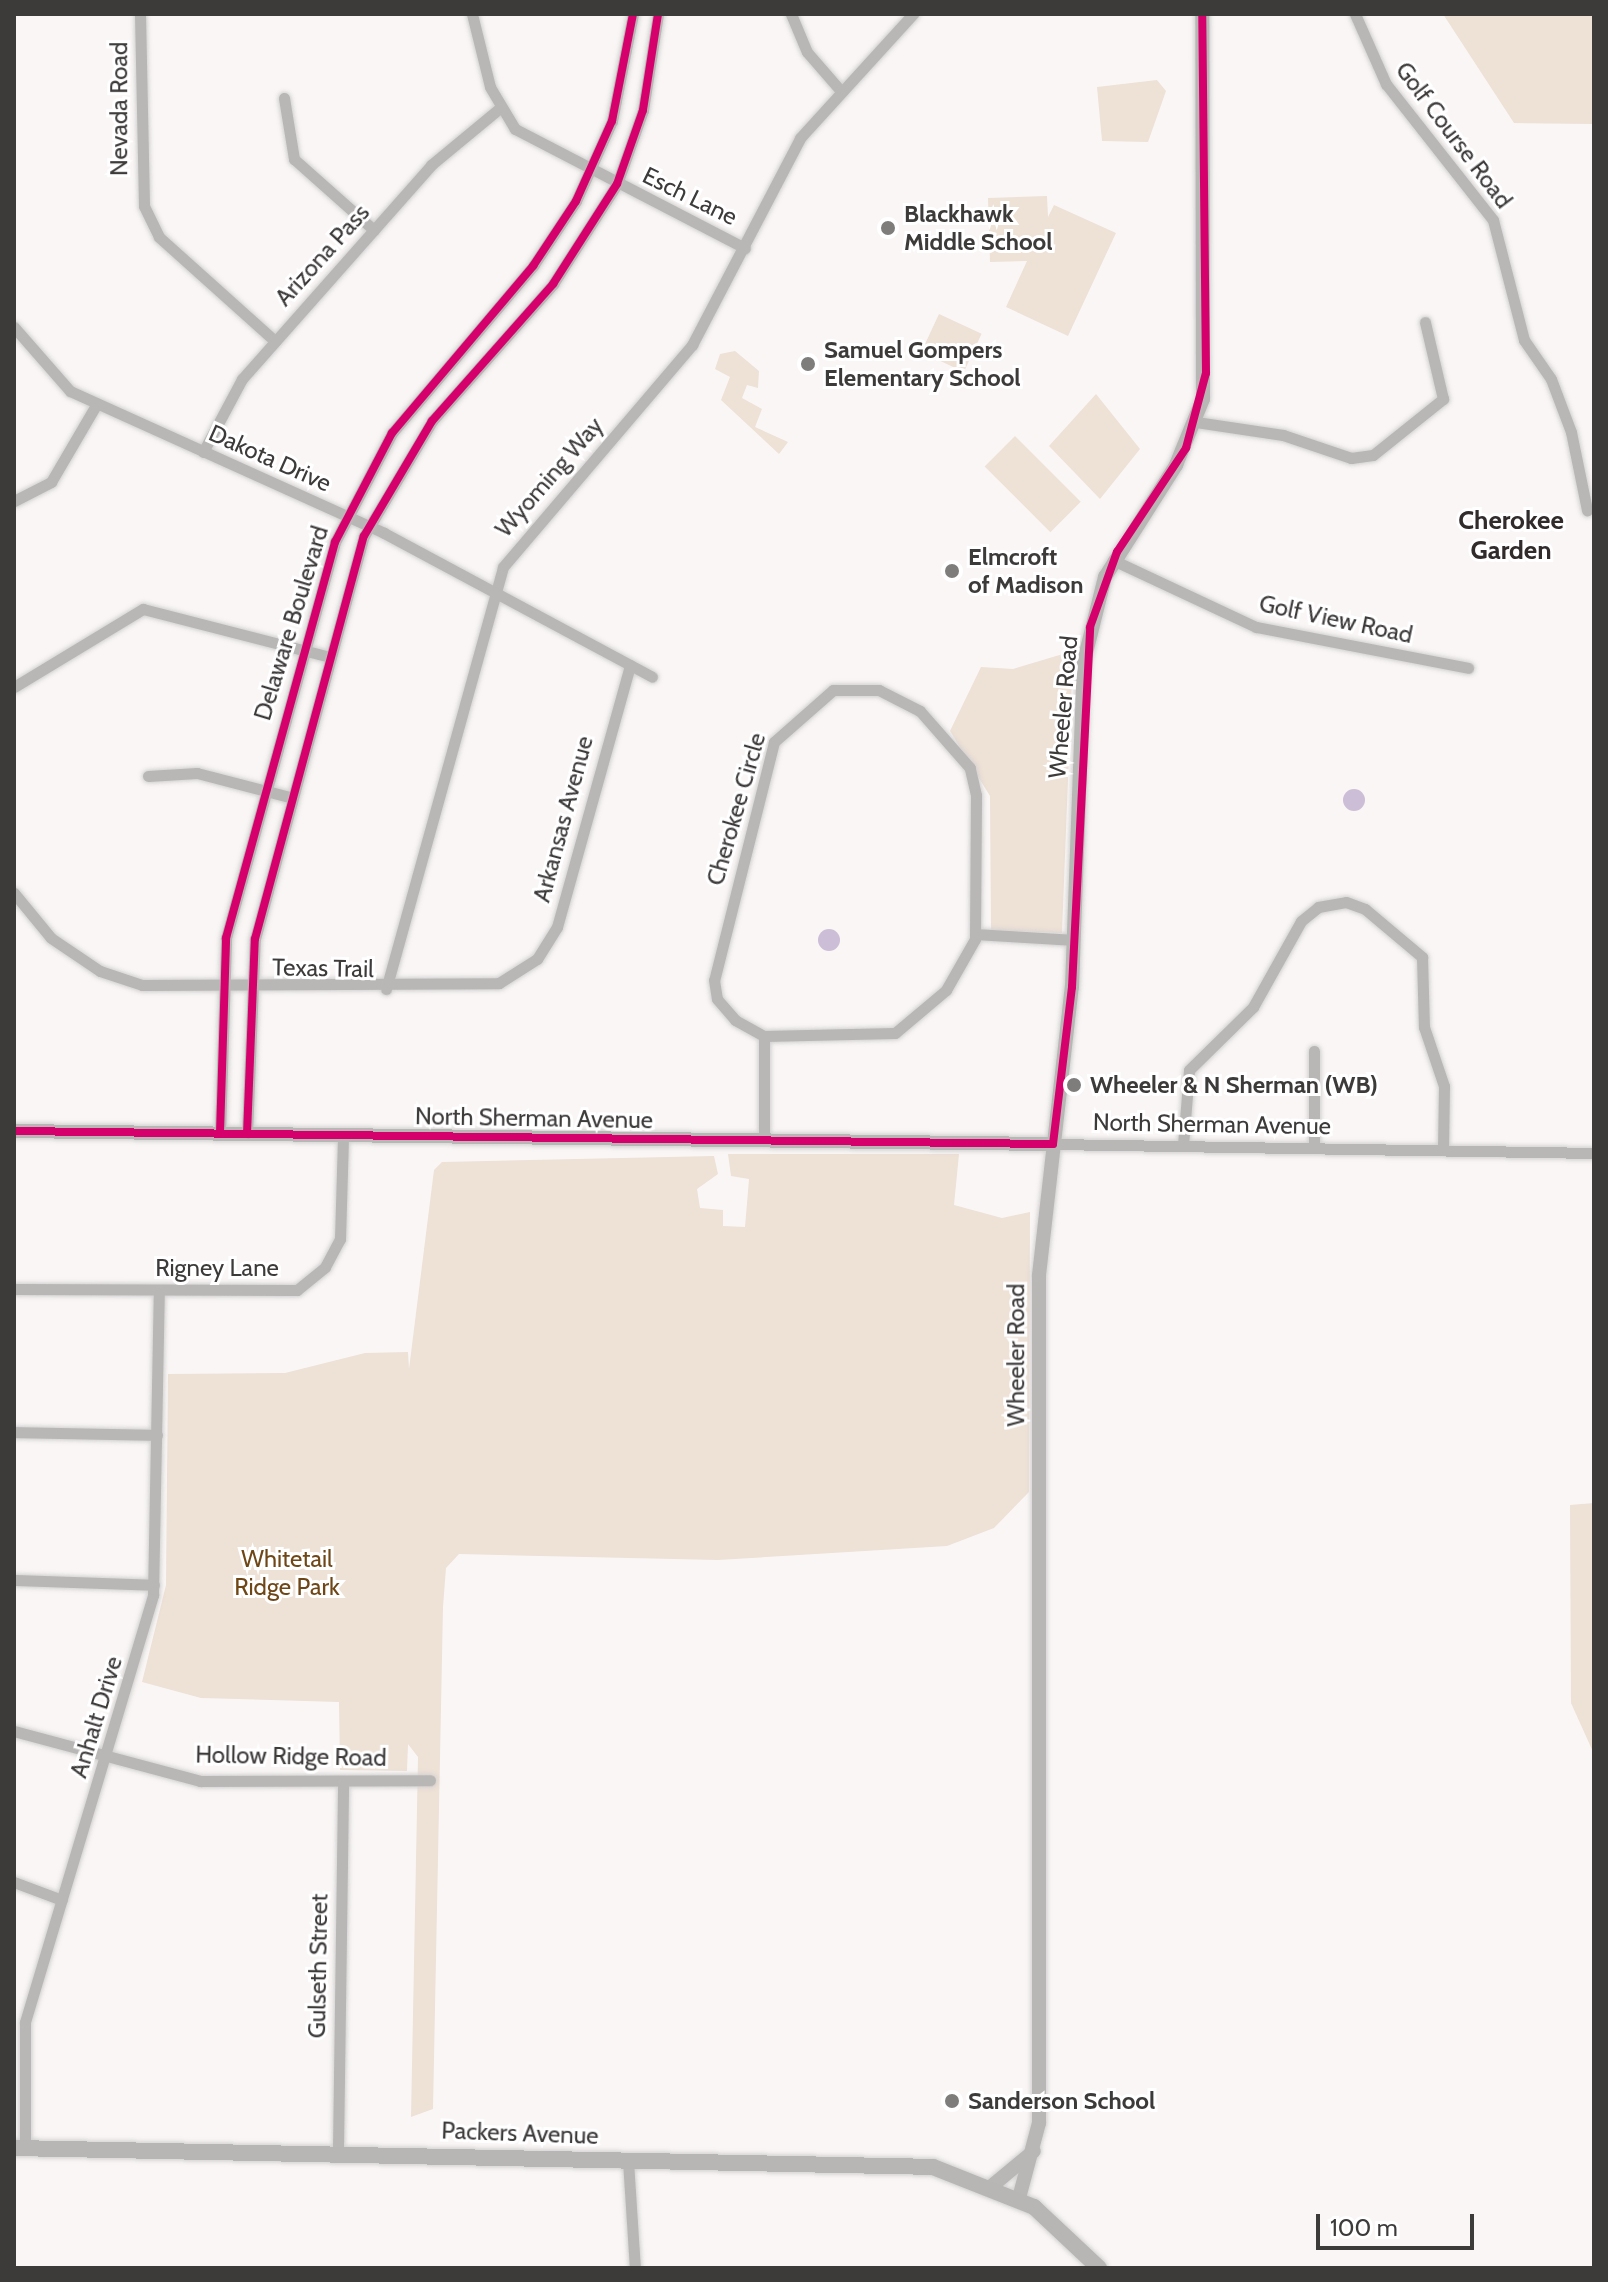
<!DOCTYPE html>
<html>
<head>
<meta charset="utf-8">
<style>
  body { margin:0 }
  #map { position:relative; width:1608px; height:2282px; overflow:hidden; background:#faf6f6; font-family:Cabin,sans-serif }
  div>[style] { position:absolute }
  .green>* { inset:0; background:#eee1d6; transform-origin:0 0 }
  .water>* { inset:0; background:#ccbed6 }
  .round { border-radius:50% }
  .roads { filter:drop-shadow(0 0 2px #d3d1d1) drop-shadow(0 0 2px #d3d1d1) }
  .minor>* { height:11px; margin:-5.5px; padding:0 5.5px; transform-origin:5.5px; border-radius:5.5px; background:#b9b7b6 }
  .tertiary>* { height:14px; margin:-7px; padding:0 7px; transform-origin:7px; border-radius:7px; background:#b9b7b6 }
  .secondary>* { height:16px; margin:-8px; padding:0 8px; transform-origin:8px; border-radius:8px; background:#b8b5b5 }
  .cycleway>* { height:8px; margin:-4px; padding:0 4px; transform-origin:4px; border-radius:4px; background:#d6006c }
  .dots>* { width:22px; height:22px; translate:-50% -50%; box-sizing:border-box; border:4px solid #fff; border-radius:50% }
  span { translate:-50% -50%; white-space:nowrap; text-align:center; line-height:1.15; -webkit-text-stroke:6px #fff; paint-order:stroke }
  .street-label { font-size:24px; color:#3d3a3a }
  .poi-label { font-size:24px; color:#3d3a3a; font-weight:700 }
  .left { translate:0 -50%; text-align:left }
  .park-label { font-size:24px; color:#6f4717 }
  .neighbourhood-label { font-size:26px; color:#312b2c; font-weight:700 }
  .frame { position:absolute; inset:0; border:16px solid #3d3a3a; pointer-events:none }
  .scale { position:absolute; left:1316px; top:2214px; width:158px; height:36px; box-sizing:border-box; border:4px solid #3d3a3a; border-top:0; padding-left:10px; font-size:24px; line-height:28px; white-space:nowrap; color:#3d3a3a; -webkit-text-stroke:6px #fff; paint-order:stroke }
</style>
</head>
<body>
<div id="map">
  <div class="green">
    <i style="clip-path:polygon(1443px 14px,1594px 14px,1594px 124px,1514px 123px)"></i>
    <i style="clip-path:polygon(1157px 80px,1166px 91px,1148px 142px,1102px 141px,1097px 87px)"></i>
    <i style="clip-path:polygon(1047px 196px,1048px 217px,1054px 205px,1116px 233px,1068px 336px,1006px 307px,1027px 261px,990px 262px,988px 198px)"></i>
    <i style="left:939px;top:314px;width:47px;height:42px;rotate:25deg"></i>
    <i style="clip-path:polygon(735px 351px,759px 371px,758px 388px,747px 385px,742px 398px,762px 409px,755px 427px,788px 442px,779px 454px,721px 400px,730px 377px,715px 369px,720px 354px)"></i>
    <i style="clip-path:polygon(1096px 394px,1140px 449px,1100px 499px,1049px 446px)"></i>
    <i style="left:1015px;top:436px;width:93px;height:43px;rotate:45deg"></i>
    <i style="clip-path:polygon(1073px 651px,1062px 933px,991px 930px,990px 796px,950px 731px,981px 667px,1013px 669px)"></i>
    <i style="clip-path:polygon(728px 1154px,959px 1154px,954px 1205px,1002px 1218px,1030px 1212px,1029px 1492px,994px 1528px,947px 1546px,718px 1560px,459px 1554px,446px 1568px,443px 1607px,433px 2109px,411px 2117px,418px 1757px,408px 1744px,407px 1771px,340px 1770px,339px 1702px,201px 1698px,142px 1682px,166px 1585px,168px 1374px,285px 1373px,365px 1353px,408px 1352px,409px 1369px,434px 1170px,442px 1162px,714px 1156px,718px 1174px,697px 1189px,700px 1208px,723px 1210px,723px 1226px,745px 1227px,749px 1179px,731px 1176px)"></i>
    <i style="clip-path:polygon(1594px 1503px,1594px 1754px,1571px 1703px,1570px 1505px)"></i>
  </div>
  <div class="water">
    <i class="round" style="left:1343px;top:789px;width:22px;height:22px"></i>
    <i class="round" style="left:818px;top:929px;width:22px;height:22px"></i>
  </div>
  <div class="roads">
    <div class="minor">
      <i style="left:140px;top:14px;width:192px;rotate:88.8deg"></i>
      <i style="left:144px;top:206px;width:34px;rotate:64deg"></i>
      <i style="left:159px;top:237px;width:156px;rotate:41.9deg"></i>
      <i style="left:472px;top:14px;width:75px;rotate:76.1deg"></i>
      <i style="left:490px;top:87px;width:49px;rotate:59.2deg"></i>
      <i style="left:515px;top:129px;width:259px;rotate:27.4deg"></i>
      <i style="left:791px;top:14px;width:41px;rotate:67.2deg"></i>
      <i style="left:807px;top:52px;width:50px;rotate:49deg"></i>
      <i style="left:1355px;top:14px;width:77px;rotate:66.1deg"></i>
      <i style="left:1386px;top:84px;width:173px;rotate:51.8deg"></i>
      <i style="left:1493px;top:220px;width:124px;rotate:75.5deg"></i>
      <i style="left:1524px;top:340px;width:47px;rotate:55.3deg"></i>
      <i style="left:1551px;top:379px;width:57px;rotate:69.3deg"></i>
      <i style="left:1571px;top:432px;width:80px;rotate:78.4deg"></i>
      <i style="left:284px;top:98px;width:62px;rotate:80.7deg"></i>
      <i style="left:294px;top:159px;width:107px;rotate:41.6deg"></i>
      <i style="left:14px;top:327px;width:85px;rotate:48.8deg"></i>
      <i style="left:70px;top:391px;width:345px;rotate:24.3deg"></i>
      <i style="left:384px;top:533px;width:304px;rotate:28.2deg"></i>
      <i style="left:1196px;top:422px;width:88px;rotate:8.5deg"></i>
      <i style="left:1283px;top:435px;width:72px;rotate:18.7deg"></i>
      <i style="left:1351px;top:458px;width:22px;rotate:-8deg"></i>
      <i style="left:1373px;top:455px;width:90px;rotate:-38.7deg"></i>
      <i style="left:1443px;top:399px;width:79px;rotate:-103.2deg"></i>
      <i style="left:203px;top:452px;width:83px;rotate:-61.9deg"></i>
      <i style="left:242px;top:379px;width:286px;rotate:-48.5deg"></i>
      <i style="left:431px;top:165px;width:89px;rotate:-39.6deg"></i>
      <i style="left:14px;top:501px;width:42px;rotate:-27.2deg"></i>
      <i style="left:51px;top:482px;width:89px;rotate:-59.7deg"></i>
      <i style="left:1113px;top:560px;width:158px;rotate:25.1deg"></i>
      <i style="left:1256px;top:627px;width:216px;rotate:10.9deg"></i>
      <i style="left:14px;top:687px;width:151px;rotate:-31.2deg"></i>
      <i style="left:143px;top:609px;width:189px;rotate:14.4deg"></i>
      <i style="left:148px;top:776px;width:49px;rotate:-3.5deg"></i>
      <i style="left:197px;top:773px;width:95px;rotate:14.6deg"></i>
      <i style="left:14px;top:893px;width:58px;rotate:50.6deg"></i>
      <i style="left:51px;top:938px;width:59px;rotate:34deg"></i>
      <i style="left:100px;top:971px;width:44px;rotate:18.4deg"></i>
      <i style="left:142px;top:985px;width:357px;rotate:-0.3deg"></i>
      <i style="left:499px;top:983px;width:45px;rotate:-32.3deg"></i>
      <i style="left:537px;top:959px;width:38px;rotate:-58deg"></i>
      <i style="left:557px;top:927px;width:272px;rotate:-74.4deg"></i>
      <i style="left:976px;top:934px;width:98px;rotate:3.5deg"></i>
      <i style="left:386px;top:989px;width:438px;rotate:-74.5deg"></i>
      <i style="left:503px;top:567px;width:292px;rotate:-49.6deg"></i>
      <i style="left:692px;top:345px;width:233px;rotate:-62.4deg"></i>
      <i style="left:800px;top:138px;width:168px;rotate:-47.7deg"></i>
      <i style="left:1314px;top:1051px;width:96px;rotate:90deg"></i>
      <i style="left:220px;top:1133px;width:195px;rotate:-88.2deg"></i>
      <i style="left:226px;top:938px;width:411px;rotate:-74.6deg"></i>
      <i style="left:335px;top:542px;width:123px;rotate:-62.4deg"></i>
      <i style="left:392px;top:433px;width:219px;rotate:-49.8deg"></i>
      <i style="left:533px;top:266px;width:78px;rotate:-56.5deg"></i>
      <i style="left:576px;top:201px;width:88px;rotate:-65.8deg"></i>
      <i style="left:612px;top:121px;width:109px;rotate:-78.9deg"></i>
      <i style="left:247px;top:1134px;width:195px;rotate:-87.7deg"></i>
      <i style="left:255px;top:939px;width:417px;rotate:-74.9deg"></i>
      <i style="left:364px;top:536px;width:134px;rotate:-59.4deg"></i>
      <i style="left:432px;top:421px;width:183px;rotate:-48.5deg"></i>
      <i style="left:553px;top:284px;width:119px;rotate:-57.4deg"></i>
      <i style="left:617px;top:184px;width:78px;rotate:-70.6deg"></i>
      <i style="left:643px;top:110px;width:97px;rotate:-81.1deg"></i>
      <i style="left:764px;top:1141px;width:105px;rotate:-90deg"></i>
      <i style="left:764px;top:1036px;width:131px;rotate:-1.3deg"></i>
      <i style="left:895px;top:1033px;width:67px;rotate:-40.1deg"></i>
      <i style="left:946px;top:990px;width:59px;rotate:-60.4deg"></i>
      <i style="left:975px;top:939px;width:144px;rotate:-89.6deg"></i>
      <i style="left:976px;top:795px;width:28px;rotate:-103deg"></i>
      <i style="left:970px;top:768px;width:76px;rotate:-131.3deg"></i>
      <i style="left:920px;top:711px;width:46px;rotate:-152.9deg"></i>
      <i style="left:879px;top:690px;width:46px;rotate:180deg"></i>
      <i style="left:833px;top:690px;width:79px;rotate:138.6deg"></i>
      <i style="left:774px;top:742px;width:245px;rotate:104.1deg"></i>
      <i style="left:714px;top:980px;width:19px;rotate:81deg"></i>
      <i style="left:717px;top:999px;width:28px;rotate:49deg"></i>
      <i style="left:735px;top:1020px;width:33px;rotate:29deg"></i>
      <i style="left:1053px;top:1144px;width:541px;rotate:0.95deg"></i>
      <i style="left:1183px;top:1145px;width:75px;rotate:-85.4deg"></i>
      <i style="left:1189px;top:1070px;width:90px;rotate:-44.5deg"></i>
      <i style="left:1253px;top:1007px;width:98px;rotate:-60.8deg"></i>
      <i style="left:1301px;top:921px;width:22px;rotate:-39deg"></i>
      <i style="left:1318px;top:907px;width:28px;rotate:-10deg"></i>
      <i style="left:1346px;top:902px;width:20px;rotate:20deg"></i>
      <i style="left:1365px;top:909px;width:75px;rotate:40.1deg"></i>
      <i style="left:1422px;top:957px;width:70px;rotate:88.4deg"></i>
      <i style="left:1424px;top:1027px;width:62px;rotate:71.3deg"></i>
      <i style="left:1444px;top:1086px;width:63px;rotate:90.9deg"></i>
      <i style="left:14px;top:1289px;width:283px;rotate:0.2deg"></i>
      <i style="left:297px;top:1290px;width:36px;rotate:-39deg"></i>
      <i style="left:325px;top:1267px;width:32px;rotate:-62deg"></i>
      <i style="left:340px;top:1239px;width:104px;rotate:-88.3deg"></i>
      <i style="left:14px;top:1432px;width:143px;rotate:1.2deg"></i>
      <i style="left:14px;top:1580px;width:140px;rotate:2deg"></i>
      <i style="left:14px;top:1731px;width:193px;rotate:15deg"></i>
      <i style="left:200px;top:1781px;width:230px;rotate:-0.2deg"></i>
      <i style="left:14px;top:1882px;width:51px;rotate:20.6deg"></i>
      <i style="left:25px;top:2148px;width:126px;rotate:-90deg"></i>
      <i style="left:25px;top:2022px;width:446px;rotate:-73.3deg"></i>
      <i style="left:153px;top:1595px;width:304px;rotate:-88.9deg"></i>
      <i style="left:338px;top:2149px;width:366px;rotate:-89.2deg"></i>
      <i style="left:628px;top:2161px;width:107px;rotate:86.3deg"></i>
    </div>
    <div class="tertiary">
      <i style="left:14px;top:1131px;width:1039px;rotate:0.72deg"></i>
      <i style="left:993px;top:2185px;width:53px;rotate:-39.7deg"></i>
      <i style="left:1019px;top:2198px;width:78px;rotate:-75.1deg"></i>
      <i style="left:1039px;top:2123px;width:848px;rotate:-90deg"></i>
      <i style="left:1039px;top:1275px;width:290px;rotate:-83.5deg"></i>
      <i style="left:1072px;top:987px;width:326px;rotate:-87.9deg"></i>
      <i style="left:1084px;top:661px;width:87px;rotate:-76deg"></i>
      <i style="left:1105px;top:577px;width:133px;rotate:-57.6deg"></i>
      <i style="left:1176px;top:465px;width:71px;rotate:-67.8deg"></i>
      <i style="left:1203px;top:399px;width:385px;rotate:-90.1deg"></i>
    </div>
    <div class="secondary">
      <i style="left:14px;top:2148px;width:919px;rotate:1.18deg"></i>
      <i style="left:933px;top:2167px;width:109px;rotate:21.6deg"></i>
      <i style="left:1034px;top:2207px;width:89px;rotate:43.2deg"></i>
    </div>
  </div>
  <div class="cycleway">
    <i style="left:14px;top:1131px;width:1039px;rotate:0.72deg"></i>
    <i style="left:1053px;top:1144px;width:158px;rotate:-83.1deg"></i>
    <i style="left:1072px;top:987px;width:360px;rotate:-87.1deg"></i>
    <i style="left:1090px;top:627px;width:80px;rotate:-70.2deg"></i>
    <i style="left:1117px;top:552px;width:125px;rotate:-56.4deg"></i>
    <i style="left:1186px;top:448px;width:78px;rotate:-75.1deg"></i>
    <i style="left:1206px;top:373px;width:359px;rotate:-90.6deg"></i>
    <i style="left:220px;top:1133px;width:195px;rotate:-88.2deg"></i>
    <i style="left:226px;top:938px;width:411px;rotate:-74.6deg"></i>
    <i style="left:335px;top:542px;width:123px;rotate:-62.4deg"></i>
    <i style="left:392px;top:433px;width:219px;rotate:-49.8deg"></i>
    <i style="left:533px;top:266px;width:78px;rotate:-56.5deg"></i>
    <i style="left:576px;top:201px;width:88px;rotate:-65.8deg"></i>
    <i style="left:612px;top:121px;width:109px;rotate:-78.9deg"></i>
    <i style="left:247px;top:1134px;width:195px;rotate:-87.7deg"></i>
    <i style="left:255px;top:939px;width:417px;rotate:-74.9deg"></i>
    <i style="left:364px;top:536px;width:134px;rotate:-59.4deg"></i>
    <i style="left:432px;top:421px;width:183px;rotate:-48.5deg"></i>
    <i style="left:553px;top:284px;width:119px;rotate:-57.4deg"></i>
    <i style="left:617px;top:184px;width:78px;rotate:-70.6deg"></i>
    <i style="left:643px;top:110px;width:97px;rotate:-81.1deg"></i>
  </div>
  <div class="dots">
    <i style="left:888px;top:228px;background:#7f7c7c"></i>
    <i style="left:808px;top:364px;background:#7f7c7c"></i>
    <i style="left:952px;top:571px;background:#7f7c7c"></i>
    <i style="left:1074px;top:1085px;background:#7f7c7c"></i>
    <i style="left:952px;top:2101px;background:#7f7c7c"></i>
  </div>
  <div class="street-label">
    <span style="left:119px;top:109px;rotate:-90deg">Nevada Road</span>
    <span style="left:1454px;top:135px;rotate:53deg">Golf Course Road</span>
    <span style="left:690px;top:196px;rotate:26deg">Esch Lane</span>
    <span style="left:322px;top:255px;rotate:-48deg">Arizona Pass</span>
    <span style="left:270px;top:458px;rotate:24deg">Dakota Drive</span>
    <span style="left:549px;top:477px;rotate:-49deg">Wyoming Way</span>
    <span style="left:1336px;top:619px;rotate:12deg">Golf View Road</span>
    <span style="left:291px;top:623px;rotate:-73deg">Delaware Boulevard</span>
    <span style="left:1063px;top:707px;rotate:-85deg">Wheeler Road</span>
    <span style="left:736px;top:809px;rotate:-74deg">Cherokee Circle</span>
    <span style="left:563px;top:819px;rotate:-75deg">Arkansas Avenue</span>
    <span style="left:323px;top:968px;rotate:1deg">Texas Trail</span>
    <span style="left:534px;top:1118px;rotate:1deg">North Sherman Avenue</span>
    <span style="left:1212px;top:1124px;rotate:1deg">North Sherman Avenue</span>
    <span style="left:217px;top:1268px">Rigney Lane</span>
    <span style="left:1016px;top:1355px;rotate:-90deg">Wheeler Road</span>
    <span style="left:96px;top:1717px;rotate:-73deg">Anhalt Drive</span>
    <span style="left:291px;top:1756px;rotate:1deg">Hollow Ridge Road</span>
    <span style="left:318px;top:1966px;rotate:-89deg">Gulseth Street</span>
    <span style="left:520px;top:2133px;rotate:2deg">Packers Avenue</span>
  </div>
  <div class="poi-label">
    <span class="left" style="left:904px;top:228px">Blackhawk<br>Middle School</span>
    <span class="left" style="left:824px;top:364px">Samuel Gompers<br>Elementary School</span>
    <span class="left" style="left:968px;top:571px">Elmcroft<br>of Madison</span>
    <span class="left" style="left:1090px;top:1085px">Wheeler &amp; N Sherman (WB)</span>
    <span class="left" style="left:968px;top:2101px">Sanderson School</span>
  </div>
  <div class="park-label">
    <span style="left:287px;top:1573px">Whitetail<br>Ridge Park</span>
  </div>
  <div class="neighbourhood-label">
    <span style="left:1511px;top:536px">Cherokee<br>Garden</span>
  </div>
  <div class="frame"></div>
  <div class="scale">100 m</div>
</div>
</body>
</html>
